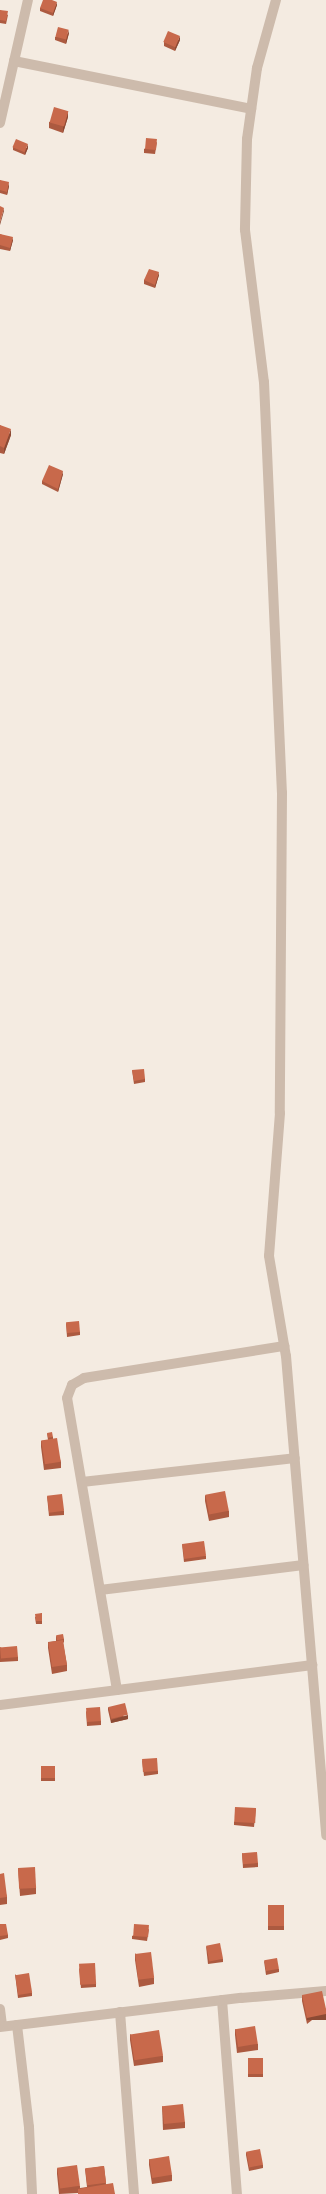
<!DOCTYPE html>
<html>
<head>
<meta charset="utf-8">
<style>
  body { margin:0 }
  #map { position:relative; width:326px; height:2194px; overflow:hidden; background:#f4ebe1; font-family:"Fira Sans Condensed",sans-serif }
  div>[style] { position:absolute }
  .minor>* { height:10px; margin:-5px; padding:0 5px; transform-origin:5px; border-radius:5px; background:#cdbbac }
  .wall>* { inset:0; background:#ac5a40; transform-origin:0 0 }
  .shaded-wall>* { inset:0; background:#8c4a34; transform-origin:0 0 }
  .building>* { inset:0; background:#c8694b; transform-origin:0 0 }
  span { translate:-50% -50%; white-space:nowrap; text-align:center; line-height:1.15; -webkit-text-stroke:4px #fbf5ee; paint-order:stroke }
</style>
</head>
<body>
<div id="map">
  <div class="minor">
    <i style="left:276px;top:0;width:71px;rotate:105.6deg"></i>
    <i style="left:257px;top:68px;width:72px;rotate:98deg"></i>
    <i style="left:247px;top:139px;width:91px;rotate:91.3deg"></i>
    <i style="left:245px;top:230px;width:153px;rotate:82.9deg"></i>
    <i style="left:264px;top:382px;width:411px;rotate:87.5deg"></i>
    <i style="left:282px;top:793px;width:320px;rotate:90.4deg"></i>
    <i style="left:280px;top:1113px;width:143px;rotate:94.4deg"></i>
    <i style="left:269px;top:1256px;width:101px;rotate:80.4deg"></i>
    <i style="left:286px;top:1356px;width:481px;rotate:85.2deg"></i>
    <i style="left:14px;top:61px;width:242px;rotate:11.4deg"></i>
    <i style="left:0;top:123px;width:126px;rotate:-77.2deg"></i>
    <i style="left:82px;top:1482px;width:214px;rotate:-6.4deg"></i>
    <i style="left:100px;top:1590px;width:205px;rotate:-7deg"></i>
    <i style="left:117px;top:1690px;width:296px;rotate:-99.7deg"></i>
    <i style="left:67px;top:1398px;width:14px;rotate:-69deg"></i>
    <i style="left:72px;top:1385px;width:14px;rotate:-30deg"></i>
    <i style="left:84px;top:1378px;width:203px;rotate:-9.1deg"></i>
    <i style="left:0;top:1705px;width:315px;rotate:-7.3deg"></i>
    <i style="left:222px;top:2000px;width:195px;rotate:85.6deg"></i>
    <i style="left:0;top:2009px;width:17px;rotate:83deg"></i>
    <i style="left:120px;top:2012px;width:183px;rotate:85.6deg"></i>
    <i style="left:17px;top:2025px;width:103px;rotate:83.3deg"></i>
    <i style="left:29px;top:2127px;width:67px;rotate:87.4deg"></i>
    <i style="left:0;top:2027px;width:243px;rotate:-6.9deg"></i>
    <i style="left:241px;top:1998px;width:85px;rotate:-4.7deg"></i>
  </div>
  <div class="wall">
    <i style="clip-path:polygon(57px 5px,53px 16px,40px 11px,40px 8px)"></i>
    <i style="clip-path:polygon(0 10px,8px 15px,6px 24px,0 23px)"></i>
    <i style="clip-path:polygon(69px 33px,66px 44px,55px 40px,55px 37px)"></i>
    <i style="clip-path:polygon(180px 40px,175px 51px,164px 46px,164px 42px)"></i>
    <i style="clip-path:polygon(68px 117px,63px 133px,49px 128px,49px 122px)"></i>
    <i style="clip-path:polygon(157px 142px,155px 154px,144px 153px,144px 149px)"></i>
    <i style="clip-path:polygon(13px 147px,28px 148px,25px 155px,13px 150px)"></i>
    <i style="clip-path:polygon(0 180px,9px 186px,7px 195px,0 193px)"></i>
    <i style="clip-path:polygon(0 234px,13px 240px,10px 251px,0 249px)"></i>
    <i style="clip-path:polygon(159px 275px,155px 288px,144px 284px,144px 280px)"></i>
    <i style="clip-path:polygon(0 425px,11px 435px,4px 454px,0 453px)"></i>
    <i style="clip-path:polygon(63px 474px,58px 492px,42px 484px,42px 481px)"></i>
    <i style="clip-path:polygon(132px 1070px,145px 1079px,145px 1082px,134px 1084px)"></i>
    <i style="clip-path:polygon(66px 1323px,80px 1332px,80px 1335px,67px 1337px)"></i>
    <i style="clip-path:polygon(47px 1433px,53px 1437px,53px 1439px,61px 1462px,61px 1468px,44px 1470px,41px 1447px,41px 1441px,48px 1440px)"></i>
    <i style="clip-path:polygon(205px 1495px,229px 1511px,229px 1517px,209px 1521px,205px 1501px)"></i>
    <i style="clip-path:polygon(47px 1496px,64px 1511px,64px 1515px,49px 1516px)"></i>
    <i style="clip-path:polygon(182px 1544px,206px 1556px,206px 1559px,184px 1562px)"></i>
    <i style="clip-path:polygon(42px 1613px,42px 1624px,36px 1624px,35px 1617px)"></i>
    <i style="clip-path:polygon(56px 1636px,64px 1639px,64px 1642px,63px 1643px,67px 1665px,67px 1671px,52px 1674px,48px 1648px,48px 1642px,56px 1641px)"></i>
    <i style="clip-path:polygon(0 1647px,18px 1657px,18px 1661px,0 1662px)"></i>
    <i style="clip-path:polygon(108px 1707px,128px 1719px,111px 1723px,108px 1710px)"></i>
    <i style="clip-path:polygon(86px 1711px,101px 1721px,101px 1725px,87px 1726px)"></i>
    <i style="clip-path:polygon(142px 1760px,158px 1771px,158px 1774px,144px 1776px)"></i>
    <i style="left:41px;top:1766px;width:14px;height:15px"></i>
    <i style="clip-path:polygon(256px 1808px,254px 1827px,234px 1825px,234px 1822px)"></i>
    <i style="clip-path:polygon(242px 1853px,258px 1863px,258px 1867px,243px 1868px)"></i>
    <i style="clip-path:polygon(18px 1868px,36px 1888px,36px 1894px,20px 1896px)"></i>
    <i style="clip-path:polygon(0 1874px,7px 1897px,7px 1904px,0 1905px)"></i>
    <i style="left:268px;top:1905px;width:16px;height:25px"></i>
    <i style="clip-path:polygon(0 1924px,8px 1935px,8px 1938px,0 1940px)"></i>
    <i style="clip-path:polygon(149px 1929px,147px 1941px,132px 1939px,132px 1936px)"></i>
    <i style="clip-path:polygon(206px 1946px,223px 1959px,223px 1962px,208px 1964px)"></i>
    <i style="clip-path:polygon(135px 1953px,154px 1978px,154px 1984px,139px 1987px,135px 1960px)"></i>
    <i style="clip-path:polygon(264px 1961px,279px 1969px,279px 1972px,266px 1975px)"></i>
    <i style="clip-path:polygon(79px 1968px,96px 1984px,96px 1987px,81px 1988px)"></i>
    <i style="clip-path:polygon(15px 1974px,32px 1993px,32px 1996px,18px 1998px)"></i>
    <i style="clip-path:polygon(302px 1995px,326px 2009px,307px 2024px,302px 2001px)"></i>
    <i style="clip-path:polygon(235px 2029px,258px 2044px,258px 2050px,237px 2053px,235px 2035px)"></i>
    <i style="clip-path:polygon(130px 2034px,163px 2056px,163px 2062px,134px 2066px,130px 2040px)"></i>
    <i style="left:248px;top:2058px;width:15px;height:19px"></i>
    <i style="clip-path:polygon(162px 2106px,185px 2122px,185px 2128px,163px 2130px)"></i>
    <i style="clip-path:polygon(246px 2152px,263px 2165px,263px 2168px,249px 2171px,246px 2155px)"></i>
    <i style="clip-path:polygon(149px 2159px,172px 2175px,172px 2181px,152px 2184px,149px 2165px)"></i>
    <i style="clip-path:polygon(104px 2166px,106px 2184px,115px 2194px,78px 2194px,78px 2193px,59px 2194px,57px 2174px,57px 2168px,80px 2186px,80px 2188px,87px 2187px,85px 2169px)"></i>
  </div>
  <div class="shaded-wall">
    <i style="clip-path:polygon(57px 2px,57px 5px,53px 16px,53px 13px)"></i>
    <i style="clip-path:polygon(69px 30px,69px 33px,66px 44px,66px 40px)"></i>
    <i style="clip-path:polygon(180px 36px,180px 40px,175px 51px,175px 47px)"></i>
    <i style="clip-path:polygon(68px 111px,68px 117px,63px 133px,63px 126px)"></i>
    <i style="clip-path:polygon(28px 144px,28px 148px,25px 155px,25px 152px)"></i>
    <i style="clip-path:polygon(9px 182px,9px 186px,7px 195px,7px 192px)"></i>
    <i style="clip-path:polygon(4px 208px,4px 211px,0 225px,0 222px)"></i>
    <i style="clip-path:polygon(13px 237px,13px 240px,10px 251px,10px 248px)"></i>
    <i style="clip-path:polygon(159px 272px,159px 275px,155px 288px,155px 285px)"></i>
    <i style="clip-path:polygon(11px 429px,11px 435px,4px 454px,4px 448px)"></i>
    <i style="clip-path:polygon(63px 471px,63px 474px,58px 492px,58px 489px)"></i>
    <i style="clip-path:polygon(128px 1715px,128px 1719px,111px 1723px,111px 1720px)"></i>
    <i style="left:326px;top:2014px;width:6px;height:19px;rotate:90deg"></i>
  </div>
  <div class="building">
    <i style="clip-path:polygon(43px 0,52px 0,57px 2px,53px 13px,40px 8px)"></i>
    <i style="clip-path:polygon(0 10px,8px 11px,6px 21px,0 20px)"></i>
    <i style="left:58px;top:27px;width:11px;height:10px;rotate:15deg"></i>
    <i style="left:168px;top:31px;width:13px;height:12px;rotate:23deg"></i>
    <i style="left:54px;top:107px;width:15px;height:16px;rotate:16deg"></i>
    <i style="left:146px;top:138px;width:11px;height:11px;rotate:5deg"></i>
    <i style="left:16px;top:139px;width:13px;height:9px;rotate:23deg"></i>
    <i style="clip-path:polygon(0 180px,9px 182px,7px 192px,0 190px)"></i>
    <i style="clip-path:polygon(0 206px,4px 208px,0 222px)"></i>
    <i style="clip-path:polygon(0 234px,13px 237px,10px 248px,0 245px)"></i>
    <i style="clip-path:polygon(149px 269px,159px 272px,155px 285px,144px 280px)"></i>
    <i style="clip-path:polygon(0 425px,11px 429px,4px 448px,0 446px)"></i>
    <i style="clip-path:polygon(49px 465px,63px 471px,58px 489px,42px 481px)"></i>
    <i style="clip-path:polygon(144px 1069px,145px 1079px,134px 1081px,132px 1070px)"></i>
    <i style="left:79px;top:1321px;width:11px;height:13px;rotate:85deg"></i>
    <i style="left:52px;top:1432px;width:5px;height:5px;rotate:79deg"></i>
    <i style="left:57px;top:1438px;width:24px;height:16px;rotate:81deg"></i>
    <i style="left:225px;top:1491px;width:20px;height:20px;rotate:79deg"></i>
    <i style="left:62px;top:1494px;width:17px;height:15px;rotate:83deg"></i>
    <i style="left:204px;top:1541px;width:15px;height:22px;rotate:82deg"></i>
    <i style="clip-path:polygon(42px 1613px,42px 1621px,36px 1621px,35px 1614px)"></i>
    <i style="left:63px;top:1634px;width:5px;height:7px;rotate:79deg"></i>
    <i style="left:63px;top:1640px;width:25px;height:15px;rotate:81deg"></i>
    <i style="left:17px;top:1646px;width:11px;height:17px;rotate:85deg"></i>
    <i style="left:125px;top:1703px;width:12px;height:17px;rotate:76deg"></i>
    <i style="left:100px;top:1707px;width:14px;height:14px;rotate:86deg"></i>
    <i style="left:157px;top:1758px;width:13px;height:15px;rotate:86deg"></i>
    <i style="left:41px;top:1766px;width:14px;height:12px"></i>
    <i style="left:235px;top:1807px;width:21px;height:15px;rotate:3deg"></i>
    <i style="left:257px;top:1852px;width:11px;height:15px;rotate:85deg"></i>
    <i style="left:35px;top:1867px;width:21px;height:17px;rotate:87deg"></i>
    <i style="clip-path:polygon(4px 1873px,7px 1897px,0 1898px,0 1874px)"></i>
    <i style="left:268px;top:1905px;width:16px;height:21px"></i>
    <i style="clip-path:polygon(0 1924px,6px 1924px,8px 1935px,0 1936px)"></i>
    <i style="left:134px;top:1924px;width:15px;height:12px;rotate:4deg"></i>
    <i style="left:220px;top:1943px;width:16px;height:14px;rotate:79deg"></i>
    <i style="left:151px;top:1952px;width:26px;height:16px;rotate:83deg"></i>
    <i style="left:277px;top:1958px;width:11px;height:13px;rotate:80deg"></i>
    <i style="left:95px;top:1963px;width:21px;height:16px;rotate:87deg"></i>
    <i style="left:29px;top:1973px;width:20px;height:14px;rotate:81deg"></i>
    <i style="clip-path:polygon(322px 1991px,326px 2009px,326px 2014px,307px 2018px,302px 1995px)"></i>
    <i style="left:255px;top:2026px;width:18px;height:20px;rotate:81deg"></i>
    <i style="left:159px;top:2030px;width:26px;height:29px;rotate:81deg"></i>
    <i style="left:248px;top:2058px;width:15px;height:16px"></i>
    <i style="left:183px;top:2104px;width:18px;height:21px;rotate:84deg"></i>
    <i style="left:260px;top:2149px;width:16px;height:14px;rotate:79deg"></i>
    <i style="left:169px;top:2156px;width:19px;height:20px;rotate:81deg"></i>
    <i style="left:77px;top:2165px;width:21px;height:20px;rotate:82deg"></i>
    <i style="left:104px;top:2166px;width:17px;height:19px;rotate:83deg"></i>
    <i style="clip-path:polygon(113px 2183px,115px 2194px,78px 2194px,78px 2189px)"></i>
  </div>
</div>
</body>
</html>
